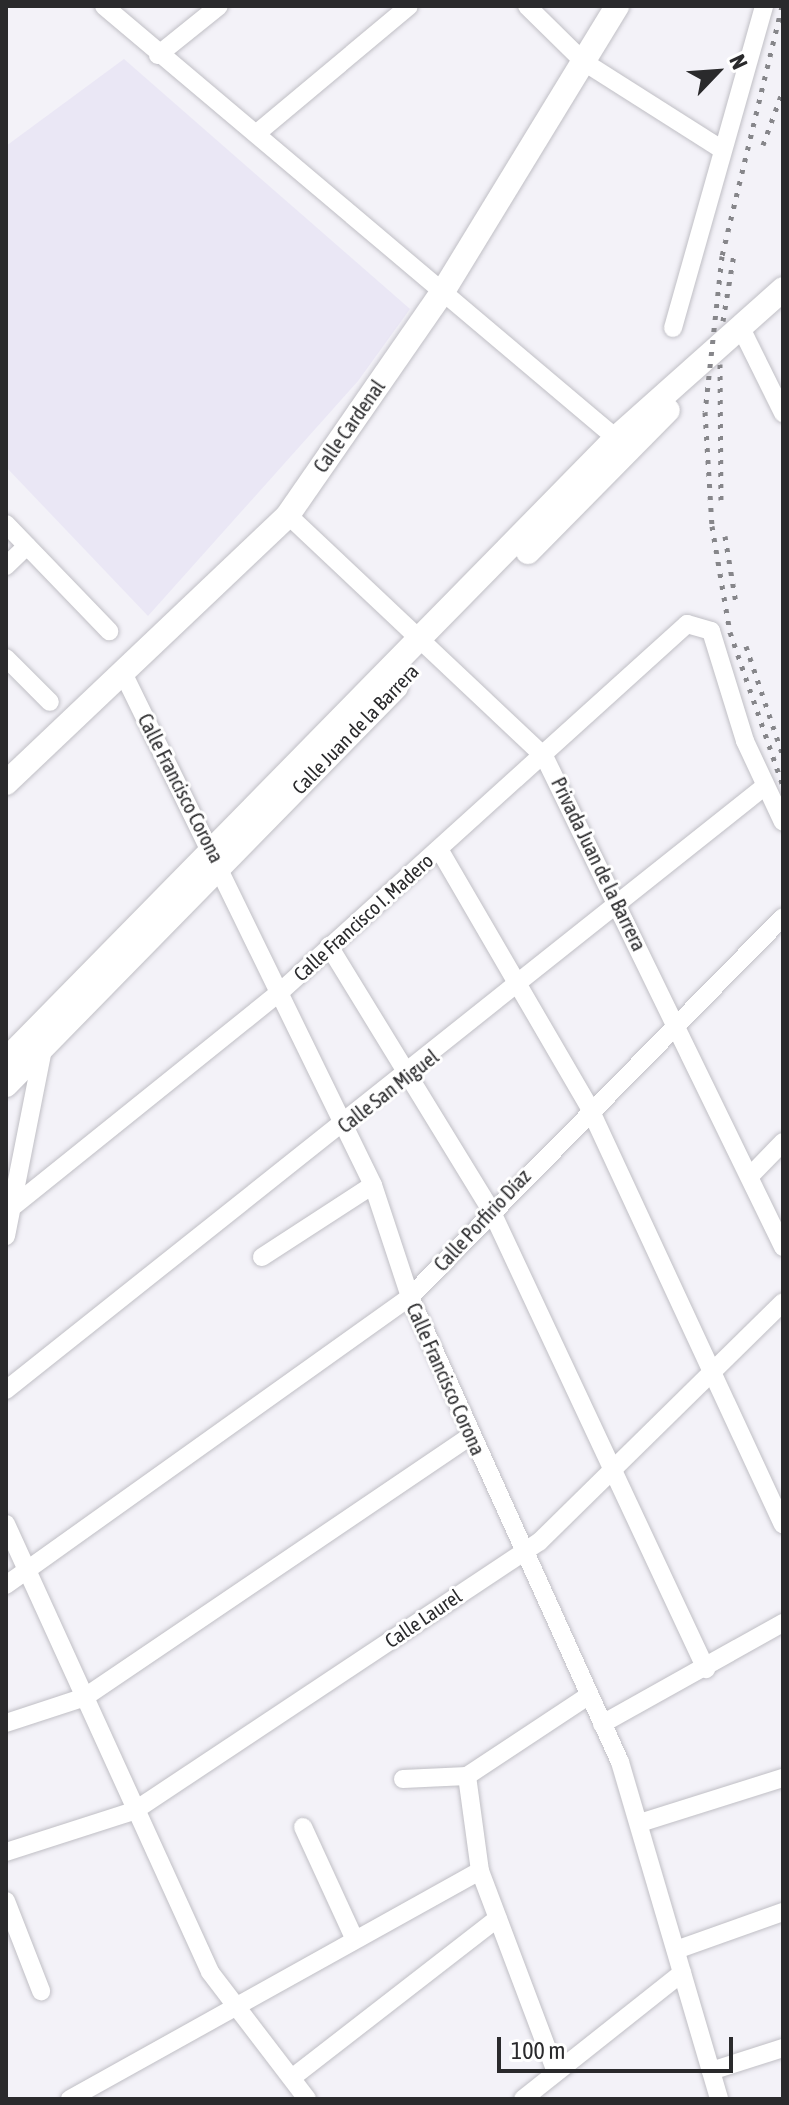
<!DOCTYPE html>
<html>
<head>
<meta charset="utf-8">
<style>
  body { margin:0 }
  #map { position:relative; width:789px; height:2105px; overflow:hidden; background:#f3f2f8; font-family:"Asap Condensed",sans-serif }
  div>[style] { position:absolute }
  .built>* { inset:0; background:#eae7f5 }
  .roads { filter:drop-shadow(0 0 2px #c0bfc5) drop-shadow(0 0 2px #c0bfc5) }
  .street>* { height:18px; margin:-9px; padding:0 9px; transform-origin:9px; border-radius:9px; background:#fff }
  .secondary>* { height:24px; margin:-12px; padding:0 12px; transform-origin:12px; border-radius:12px; background:#fff }
  .rail>* { height:5px; margin-top:-2.5px; transform-origin:0; background:repeating-linear-gradient(90deg,#86868a 0 4px,transparent 0 12px) }
  span { translate:-50% -50%; white-space:nowrap; text-align:center; line-height:1.15; -webkit-text-stroke:6px #fff; paint-order:stroke }
  .street-label { font-size:20px; color:#2a2a2c }
  .frame { position:absolute; inset:0; border:8px solid #2a2a2c; pointer-events:none }
  .north { position:absolute; left:677px; top:32px; width:80px; height:80px; -webkit-text-stroke:6px #fff; paint-order:stroke; rotate:65deg; font-size:22px; font-weight:700; line-height:32px; text-align:center; color:#2a2a2c }
  .north::after { content:''; display:block; margin:auto; width:28px; height:36px; background:#2a2a2c; clip-path:polygon(50% 0,100% 100%,50% 72%,0 100%) }
  .scale { position:absolute; left:497px; top:2037px; width:236px; height:36px; box-sizing:border-box; border:4px solid #2a2a2c; border-top:0; padding-left:10px; font-size:24px; line-height:28px; white-space:nowrap; color:#2a2a2c; -webkit-text-stroke:6px #fff; paint-order:stroke }
</style>
</head>
<body>
<div id="map">
  <div class="built">
    <i style="clip-path:polygon(124px 59px,410px 309px,358px 381px,148px 616px,6px 467px,6px 146px)"></i>
  </div>
  <div class="roads">
    <div class="street">
      <i style="left:104px;top:6px;width:670px;rotate:40.16deg"></i>
      <i style="left:527px;top:6px;width:80px;rotate:44.5deg"></i>
      <i style="left:584px;top:62px;width:162px;rotate:32.4deg"></i>
      <i style="left:158px;top:55px;width:78px;rotate:-38.8deg"></i>
      <i style="left:256px;top:134px;width:199px;rotate:-39.9deg"></i>
      <i style="left:673px;top:328px;width:335px;rotate:-74.2deg"></i>
      <i style="left:742px;top:330px;width:93px;rotate:63.7deg"></i>
      <i style="left:288px;top:515px;width:352px;rotate:43.3deg"></i>
      <i style="left:544px;top:756px;width:546px;rotate:64.04deg"></i>
      <i style="left:6px;top:524px;width:149px;rotate:46.1deg"></i>
      <i style="left:6px;top:566px;width:29px;rotate:-44deg"></i>
      <i style="left:6px;top:658px;width:62px;rotate:45deg"></i>
      <i style="left:125px;top:677px;width:565px;rotate:63.98deg"></i>
      <i style="left:373px;top:1185px;width:118px;rotate:71.7deg"></i>
      <i style="left:410px;top:1297px;width:510px;rotate:65.7deg"></i>
      <i style="left:620px;top:1762px;width:351px;rotate:73.6deg"></i>
      <i style="left:439px;top:849px;width:298px;rotate:59.8deg"></i>
      <i style="left:589px;top:1107px;width:460px;rotate:65.1deg"></i>
      <i style="left:329px;top:946px;width:310px;rotate:58.5deg"></i>
      <i style="left:491px;top:1210px;width:507px;rotate:64.9deg"></i>
      <i style="left:753px;top:1173px;width:43px;rotate:-45.9deg"></i>
      <i style="left:15px;top:1205px;width:339px;rotate:-38.8deg"></i>
      <i style="left:279px;top:993px;width:550px;rotate:-42.13deg"></i>
      <i style="left:687px;top:624px;width:25px;rotate:16deg"></i>
      <i style="left:711px;top:631px;width:115px;rotate:72.8deg"></i>
      <i style="left:745px;top:741px;width:89px;rotate:64.9deg"></i>
      <i style="left:6px;top:1236px;width:196px;rotate:-78.8deg"></i>
      <i style="left:262px;top:1257px;width:132px;rotate:-33deg"></i>
      <i style="left:6px;top:1390px;width:970px;rotate:-38.51deg"></i>
      <i style="left:6px;top:1524px;width:492px;rotate:65.5deg"></i>
      <i style="left:210px;top:1972px;width:160px;rotate:52.6deg"></i>
      <i style="left:6px;top:1585px;width:496px;rotate:-35.5deg"></i>
      <i style="left:410px;top:1297px;width:532px;rotate:-45.53deg"></i>
      <i style="left:6px;top:1723px;width:83px;rotate:-18.2deg"></i>
      <i style="left:85px;top:1697px;width:466px;rotate:-34.1deg"></i>
      <i style="left:602px;top:1724px;width:207px;rotate:-29.2deg"></i>
      <i style="left:467px;top:1776px;width:96px;rotate:82.2deg"></i>
      <i style="left:480px;top:1871px;width:215px;rotate:69.3deg"></i>
      <i style="left:403px;top:1779px;width:64px;rotate:-2.7deg"></i>
      <i style="left:467px;top:1776px;width:145px;rotate:-33.5deg"></i>
      <i style="left:640px;top:1823px;width:150px;rotate:-17.5deg"></i>
      <i style="left:303px;top:1827px;width:122px;rotate:65.3deg"></i>
      <i style="left:6px;top:1852px;width:134px;rotate:-17.8deg"></i>
      <i style="left:134px;top:1811px;width:486px;rotate:-33.6deg"></i>
      <i style="left:539px;top:1542px;width:342px;rotate:-44.5deg"></i>
      <i style="left:6px;top:1901px;width:97px;rotate:68.7deg"></i>
      <i style="left:676px;top:1950px;width:114px;rotate:-19.6deg"></i>
      <i style="left:711px;top:2071px;width:76px;rotate:-17.7deg"></i>
      <i style="left:293px;top:2077px;width:259px;rotate:-37.8deg"></i>
      <i style="left:70px;top:2099px;width:469px;rotate:-29.1deg"></i>
      <i style="left:523px;top:2099px;width:203px;rotate:-38.4deg"></i>
    </div>
    <div class="secondary">
      <i style="left:528px;top:552px;width:199px;rotate:-45.4deg"></i>
      <i style="left:6px;top:783px;width:389px;rotate:-43.5deg"></i>
      <i style="left:288px;top:515px;width:270px;rotate:-55.3deg"></i>
      <i style="left:442px;top:293px;width:336px;rotate:-58.6deg"></i>
      <i style="left:6px;top:1060px;width:871px;rotate:-45.56deg"></i>
      <i style="left:616px;top:438px;width:224px;rotate:-41.7deg"></i>
      <i style="left:6px;top:1085px;width:557px;rotate:-45.58deg"></i>
    </div>
  </div>
  <div class="rail">
    <i style="left:782px;top:6px;width:257px;rotate:103.5deg"></i>
    <i style="left:722px;top:256px;width:157px;rotate:96.2deg"></i>
    <i style="left:705px;top:412px;width:114px;rotate:86.5deg"></i>
    <i style="left:712px;top:526px;width:108px;rotate:80.4deg"></i>
    <i style="left:730px;top:632px;width:163px;rotate:71deg"></i>
    <i style="left:763px;top:145px;width:59px;rotate:-70deg"></i>
    <i style="left:723px;top:321px;width:68px;rotate:-80.7deg"></i>
    <i style="left:720px;top:364px;width:136px;rotate:89.6deg"></i>
    <i style="left:725px;top:536px;width:68px;rotate:80.7deg"></i>
    <i style="left:746px;top:646px;width:116px;rotate:71.4deg"></i>
  </div>
  <div class="street-label">
    <span style="left:349px;top:426px;rotate:-55deg">Calle Cardenal</span>
    <span style="left:355px;top:729px;rotate:-46deg">Calle Juan de la Barrera</span>
    <span style="left:181px;top:788px;rotate:63deg">Calle Francisco Corona</span>
    <span style="left:599px;top:864px;rotate:64deg">Privada Juan de la Barrera</span>
    <span style="left:363px;top:917px;rotate:-42deg">Calle Francisco I. Madero</span>
    <span style="left:388px;top:1091px;rotate:-38deg">Calle San Miguel</span>
    <span style="left:482px;top:1220px;rotate:-47deg">Calle Porfirio Díaz</span>
    <span style="left:446px;top:1379px;rotate:66deg">Calle Francisco Corona</span>
    <span style="left:423px;top:1618px;rotate:-34deg">Calle Laurel</span>
  </div>
  <div class="frame"></div>
  <div class="north">N</div>
  <div class="scale">100 m</div>
</div>
</body>
</html>
